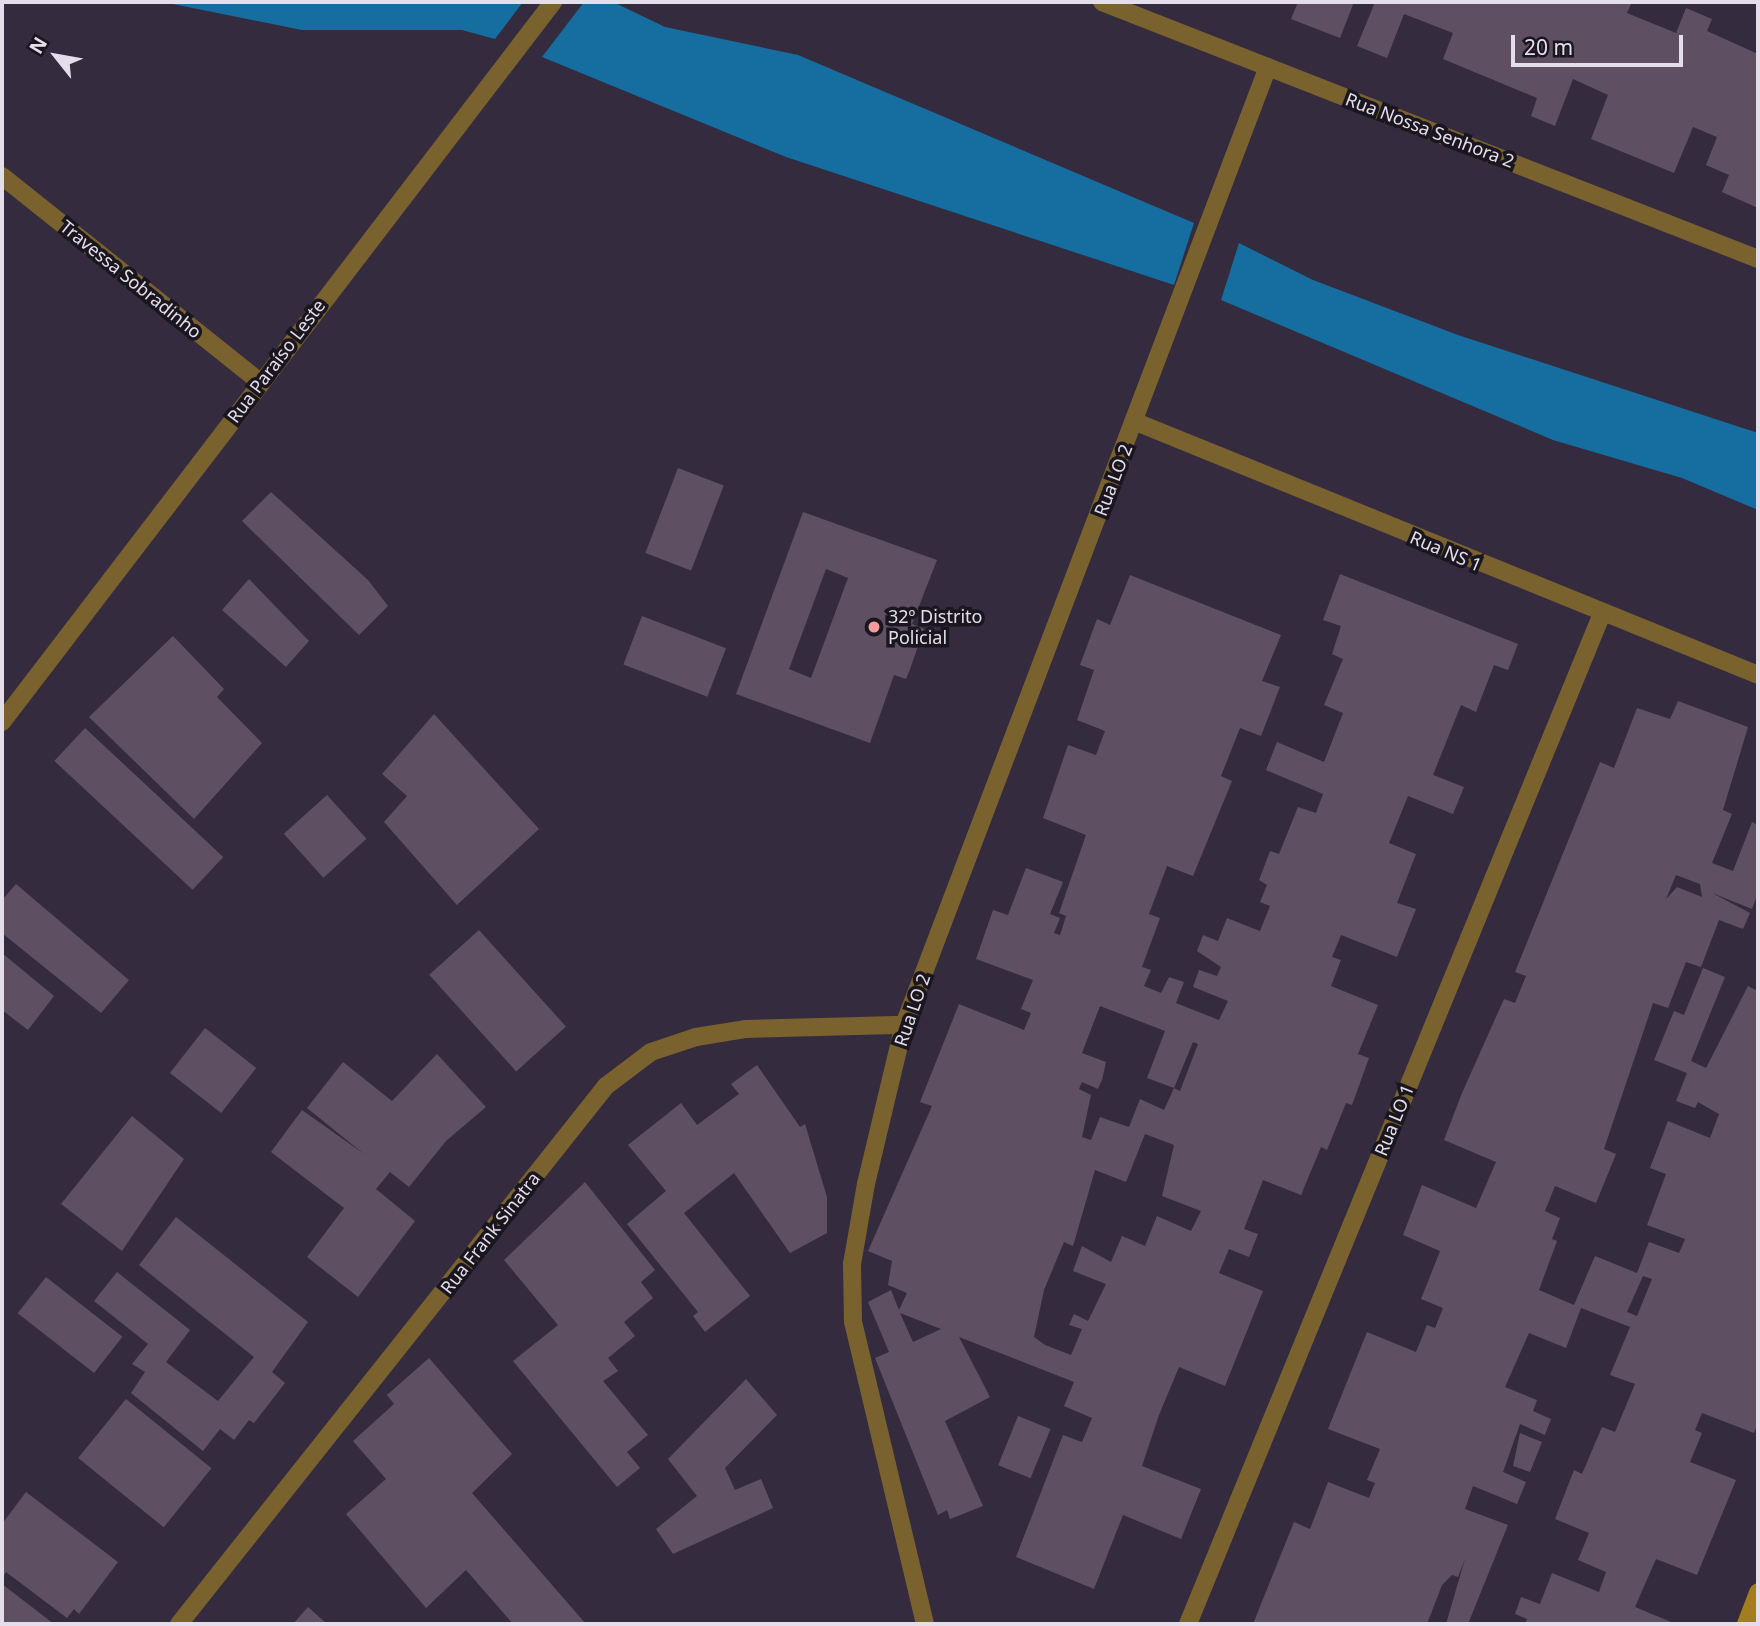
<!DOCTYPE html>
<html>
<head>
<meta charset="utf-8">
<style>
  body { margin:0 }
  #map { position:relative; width:1760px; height:1626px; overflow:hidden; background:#352b3f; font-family:"Noto Sans",sans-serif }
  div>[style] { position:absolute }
  .water>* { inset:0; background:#166d9f }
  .building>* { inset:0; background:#5f4f63; transform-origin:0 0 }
  .street>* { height:18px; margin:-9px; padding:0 9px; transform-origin:9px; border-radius:9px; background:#7a622e }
  .secondary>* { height:18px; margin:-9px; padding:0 9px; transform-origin:9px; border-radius:9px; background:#a47d1e }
  .dots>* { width:19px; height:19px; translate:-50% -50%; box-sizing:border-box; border:4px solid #1a161f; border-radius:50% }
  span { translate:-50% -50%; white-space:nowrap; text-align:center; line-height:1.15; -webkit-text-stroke:7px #1a161f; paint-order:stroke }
  .street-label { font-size:18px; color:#e4deeb }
  .poi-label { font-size:18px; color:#e4deeb }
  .left { translate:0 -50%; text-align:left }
  .frame { position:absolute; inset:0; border:4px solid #e4deeb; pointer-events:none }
  .north { position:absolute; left:21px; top:21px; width:70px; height:70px; -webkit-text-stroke:5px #1a161f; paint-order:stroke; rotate:301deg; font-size:19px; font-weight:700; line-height:28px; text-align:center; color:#e4deeb }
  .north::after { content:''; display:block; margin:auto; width:24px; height:32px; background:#e4deeb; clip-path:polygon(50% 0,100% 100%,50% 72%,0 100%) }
  .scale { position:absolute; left:1511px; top:35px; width:172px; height:32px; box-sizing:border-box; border:4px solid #e4deeb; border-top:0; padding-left:9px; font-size:21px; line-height:24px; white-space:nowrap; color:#e4deeb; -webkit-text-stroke:5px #1a161f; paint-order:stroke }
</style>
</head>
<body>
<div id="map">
  <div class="water">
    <i style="clip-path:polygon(163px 2px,523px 2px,495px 39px,462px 30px,302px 30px)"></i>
    <i style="clip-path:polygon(584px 2px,613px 2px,665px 27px,798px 55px,1194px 223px,1174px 285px,786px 157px,542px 57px)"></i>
    <i style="clip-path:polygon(1239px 243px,1313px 280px,1458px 335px,1758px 433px,1758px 510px,1682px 478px,1553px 440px,1221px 300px)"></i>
  </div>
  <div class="building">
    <i style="clip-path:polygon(1298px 2px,1354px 2px,1340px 38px,1291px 19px)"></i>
    <i style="clip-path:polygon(1375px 2px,1632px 2px,1627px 13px,1676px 33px,1686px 8px,1712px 19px,1707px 31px,1758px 54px,1758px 208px,1722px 192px,1729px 175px,1706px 165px,1717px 137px,1693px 127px,1674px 173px,1591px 139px,1608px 95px,1573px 79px,1555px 126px,1531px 116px,1537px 98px,1443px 59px,1453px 33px,1404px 14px,1387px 58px,1357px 46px)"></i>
    <i style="left:678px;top:468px;width:49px;height:91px;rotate:21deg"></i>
    <i style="clip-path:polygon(271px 492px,368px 580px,388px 606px,359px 635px,242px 521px)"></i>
    <i style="clip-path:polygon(evenodd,803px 512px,937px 560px,912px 624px,924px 629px,909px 672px,906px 679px,894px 675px,870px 743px,736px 694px,803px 512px,826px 569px,848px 578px,811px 678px,789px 669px,826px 569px)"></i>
    <i style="clip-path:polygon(evenodd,1340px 574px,1518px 644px,1508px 670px,1494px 665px,1476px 712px,1461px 705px,1433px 775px,1464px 787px,1453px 814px,1408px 796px,1389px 843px,1416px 854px,1397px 903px,1416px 909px,1397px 957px,1341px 935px,1332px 957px,1341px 960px,1331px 986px,1378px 1005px,1358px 1054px,1369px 1058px,1352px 1105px,1346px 1103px,1327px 1150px,1321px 1147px,1301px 1195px,1263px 1180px,1244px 1229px,1258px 1234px,1249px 1257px,1229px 1249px,1219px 1273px,1263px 1291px,1225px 1386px,1179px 1367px,1159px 1415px,1142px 1466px,1201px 1489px,1181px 1539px,1123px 1515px,1094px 1589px,1016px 1557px,1063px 1435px,1082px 1442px,1092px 1418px,1064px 1406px,1074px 1382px,959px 1337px,990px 1397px,945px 1421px,983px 1506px,950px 1519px,947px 1510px,938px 1515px,875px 1358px,889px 1352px,868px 1302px,891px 1290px,899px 1310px,907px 1293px,888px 1285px,892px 1261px,868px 1251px,932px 1106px,920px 1102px,959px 1004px,1024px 1030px,1031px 1013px,1021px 1009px,1033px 980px,976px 959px,993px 910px,1008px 915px,1026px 868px,1063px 882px,1050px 914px,1060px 918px,1054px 933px,1060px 935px,1066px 916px,1059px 913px,1086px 835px,1043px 818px,1068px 745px,1096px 755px,1105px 731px,1077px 720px,1094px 670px,1080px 665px,1097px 619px,1110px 625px,1130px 575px,1281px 635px,1262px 681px,1280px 687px,1261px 736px,1240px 728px,1221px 776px,1232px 781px,1193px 876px,1167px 866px,1149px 914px,1160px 918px,1142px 967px,1151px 970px,1144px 986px,1161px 993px,1169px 977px,1184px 982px,1176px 1003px,1219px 1020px,1228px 1001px,1193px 987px,1199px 970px,1217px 976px,1221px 967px,1197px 951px,1203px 935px,1218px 941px,1227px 918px,1260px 931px,1270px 906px,1260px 902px,1267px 885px,1259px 880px,1270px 851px,1279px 854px,1298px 807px,1316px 813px,1323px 794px,1266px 770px,1277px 742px,1324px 762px,1343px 713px,1324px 705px,1343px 659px,1332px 654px,1341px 626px,1323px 620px,1340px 574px,1100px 1006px,1165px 1031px,1147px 1078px,1174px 1088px,1193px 1042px,1198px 1044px,1180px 1091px,1174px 1088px,1164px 1110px,1140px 1099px,1129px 1127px,1100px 1117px,1091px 1140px,1082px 1137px,1091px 1095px,1079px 1089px,1082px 1082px,1098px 1089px,1102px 1080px,1106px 1062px,1082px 1053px,1100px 1006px,1340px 574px,1145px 1134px,1174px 1145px,1162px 1196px,1201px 1211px,1191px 1231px,1157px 1216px,1145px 1246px,1122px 1236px,1111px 1262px,1082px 1246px,1073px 1271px,1106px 1284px,1088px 1321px,1074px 1314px,1069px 1325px,1082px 1329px,1071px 1355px,1045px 1345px,1034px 1337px,1044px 1290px,1064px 1242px,1073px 1246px,1095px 1170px,1126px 1182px,1145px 1134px,1340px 574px,900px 1313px,941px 1329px,913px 1342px,900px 1313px)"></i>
    <i style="clip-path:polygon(249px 579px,309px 641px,286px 667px,222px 610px)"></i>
    <i style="left:642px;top:616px;width:90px;height:52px;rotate:21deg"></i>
    <i style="clip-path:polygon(173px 636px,224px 689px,217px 697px,262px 743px,194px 819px,89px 717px)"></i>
    <i style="clip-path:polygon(evenodd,1678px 701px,1748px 727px,1723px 810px,1732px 814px,1712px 863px,1733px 871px,1752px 822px,1758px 825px,1758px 893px,1752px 909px,1712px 893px,1750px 913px,1743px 929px,1719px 920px,1701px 967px,1686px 962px,1668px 1008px,1653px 1003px,1604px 1149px,1616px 1154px,1596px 1203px,1555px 1186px,1545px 1211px,1560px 1218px,1552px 1239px,1557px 1241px,1539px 1290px,1574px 1305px,1595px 1256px,1637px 1273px,1649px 1242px,1679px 1253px,1685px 1239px,1647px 1225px,1666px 1174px,1650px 1168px,1668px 1121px,1710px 1138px,1719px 1114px,1698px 1102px,1695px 1108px,1676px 1101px,1687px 1073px,1654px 1060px,1674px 1011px,1684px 1015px,1703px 968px,1725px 977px,1691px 1061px,1706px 1068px,1748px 986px,1758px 991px,1758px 1422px,1754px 1433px,1702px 1413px,1695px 1430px,1702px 1433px,1690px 1462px,1736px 1480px,1697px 1575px,1656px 1559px,1635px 1607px,1676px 1624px,1525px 1624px,1527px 1619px,1515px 1614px,1521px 1597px,1540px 1604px,1552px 1573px,1599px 1592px,1606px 1572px,1578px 1560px,1589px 1533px,1555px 1519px,1574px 1470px,1582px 1474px,1602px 1427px,1615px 1432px,1635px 1384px,1610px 1375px,1630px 1327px,1581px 1308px,1566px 1348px,1529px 1333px,1505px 1387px,1537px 1400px,1533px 1411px,1551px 1419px,1545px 1435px,1520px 1424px,1503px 1472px,1526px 1482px,1517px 1504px,1473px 1486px,1465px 1509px,1508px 1525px,1468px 1624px,1446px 1624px,1465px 1559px,1458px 1577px,1452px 1575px,1442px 1585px,1427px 1624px,1253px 1624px,1294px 1522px,1310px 1529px,1328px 1482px,1369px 1498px,1375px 1483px,1367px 1480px,1380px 1449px,1328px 1429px,1367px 1332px,1416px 1352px,1427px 1325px,1435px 1328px,1443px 1308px,1421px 1299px,1440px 1251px,1403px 1235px,1422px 1185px,1476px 1208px,1496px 1162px,1444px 1140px,1462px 1093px,1504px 999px,1515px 1003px,1526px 976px,1515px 972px,1600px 762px,1614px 768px,1637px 708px,1670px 719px,1678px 701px,1676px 875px,1700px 884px,1702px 897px,1677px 887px,1666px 899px,1676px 875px,1678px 701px,1643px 1276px,1652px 1279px,1637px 1316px,1627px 1312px,1643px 1276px)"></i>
    <i style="clip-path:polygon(434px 714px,539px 829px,457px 905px,384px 822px,407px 796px,382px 774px)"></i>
    <i style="left:85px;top:728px;width:189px;height:45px;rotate:43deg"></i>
    <i style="left:327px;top:795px;width:59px;height:58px;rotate:48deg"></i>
    <i style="clip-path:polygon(16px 884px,129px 980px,101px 1013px,2px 933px,2px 900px)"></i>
    <i style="left:479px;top:930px;width:130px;height:67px;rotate:48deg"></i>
    <i style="clip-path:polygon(2px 953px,54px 996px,28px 1030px,2px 1010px)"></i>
    <i style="left:205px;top:1028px;width:65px;height:57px;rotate:38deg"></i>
    <i style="clip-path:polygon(437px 1054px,486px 1107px,446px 1141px,409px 1187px,390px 1172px,376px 1189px,415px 1221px,358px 1297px,307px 1257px,344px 1208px,271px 1152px,302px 1110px,364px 1154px,307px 1108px,343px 1062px,392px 1101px)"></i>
    <i style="clip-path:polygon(757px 1065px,800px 1127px,805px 1124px,827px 1197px,827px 1233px,790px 1253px,734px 1173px,684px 1213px,750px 1296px,705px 1332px,693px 1316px,698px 1312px,627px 1224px,666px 1191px,628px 1145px,681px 1103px,697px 1125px,739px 1094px,731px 1084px)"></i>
    <i style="clip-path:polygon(132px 1116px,184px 1159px,122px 1251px,61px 1204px)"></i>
    <i style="clip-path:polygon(585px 1182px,655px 1270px,641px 1282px,653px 1298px,624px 1322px,635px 1336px,608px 1358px,618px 1371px,603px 1381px,648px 1435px,627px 1452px,640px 1468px,617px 1487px,513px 1361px,558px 1325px,504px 1260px)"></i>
    <i style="clip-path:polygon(176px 1217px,308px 1322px,272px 1372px,285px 1383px,254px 1423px,249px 1420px,234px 1440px,220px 1429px,203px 1451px,131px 1393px,145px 1372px,132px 1364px,148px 1344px,94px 1301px,117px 1272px,190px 1330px,166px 1362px,218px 1401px,254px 1357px,139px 1265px)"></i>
    <i style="left:46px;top:1277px;width:97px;height:46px;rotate:38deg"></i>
    <i style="clip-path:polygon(429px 1358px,512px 1454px,472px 1493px,586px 1624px,513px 1624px,466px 1570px,426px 1608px,346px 1514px,386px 1479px,353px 1441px,394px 1404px,387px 1395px)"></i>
    <i style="clip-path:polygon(746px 1379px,777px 1415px,725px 1468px,735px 1490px,761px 1479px,773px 1508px,673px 1554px,656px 1529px,697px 1496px,668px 1459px)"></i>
    <i style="left:126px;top:1399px;width:110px;height:76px;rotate:39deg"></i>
    <i style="left:1018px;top:1416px;width:35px;height:53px;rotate:22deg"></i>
    <i style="clip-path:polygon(1520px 1433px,1542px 1442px,1530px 1472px,1513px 1466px)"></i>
    <i style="clip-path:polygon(26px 1492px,118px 1562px,79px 1614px,74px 1609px,67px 1618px,6px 1572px,2px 1578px,2px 1524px)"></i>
    <i style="clip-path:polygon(2px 1584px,54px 1624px,2px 1624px)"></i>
    <i style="clip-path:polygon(308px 1607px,327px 1624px,293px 1624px)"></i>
  </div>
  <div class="street">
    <i style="left:1102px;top:2px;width:705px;rotate:21.39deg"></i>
    <i style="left:2px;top:176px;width:330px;rotate:38.6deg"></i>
    <i style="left:1136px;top:422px;width:671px;rotate:22.13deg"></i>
    <i style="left:2px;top:722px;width:907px;rotate:-52.57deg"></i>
    <i style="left:179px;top:1624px;width:687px;rotate:-51.56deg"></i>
    <i style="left:606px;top:1086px;width:56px;rotate:-37.1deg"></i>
    <i style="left:651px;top:1052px;width:47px;rotate:-18.4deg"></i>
    <i style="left:696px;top:1037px;width:51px;rotate:-9.1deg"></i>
    <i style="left:746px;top:1029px;width:158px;rotate:-1.5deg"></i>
    <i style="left:925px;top:1624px;width:310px;rotate:-103.4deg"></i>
    <i style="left:853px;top:1322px;width:58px;rotate:-91deg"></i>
    <i style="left:852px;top:1264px;width:81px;rotate:-80.1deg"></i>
    <i style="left:866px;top:1184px;width:163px;rotate:-76.6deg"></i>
    <i style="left:904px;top:1025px;width:1025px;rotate:-69.2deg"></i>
    <i style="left:1188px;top:1624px;width:1089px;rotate:-67.72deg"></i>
  </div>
  <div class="secondary">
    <i style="left:1746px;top:1624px;width:34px;rotate:-69deg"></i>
  </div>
  <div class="dots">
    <i style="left:874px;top:627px;background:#f59b9b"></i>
  </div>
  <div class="street-label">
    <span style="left:1430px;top:130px;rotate:21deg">Rua Nossa Senhora 2</span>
    <span style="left:131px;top:279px;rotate:39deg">Travessa Sobradinho</span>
    <span style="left:276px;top:361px;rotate:-53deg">Rua Paraíso Leste</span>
    <span style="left:1113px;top:480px;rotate:-69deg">Rua LO 2</span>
    <span style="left:1446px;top:551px;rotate:23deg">Rua NS 1</span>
    <span style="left:912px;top:1010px;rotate:-71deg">Rua LO 2</span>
    <span style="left:1394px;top:1120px;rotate:-68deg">Rua LO 1</span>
    <span style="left:490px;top:1233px;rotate:-52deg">Rua Frank Sinatra</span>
  </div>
  <div class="poi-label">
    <span class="left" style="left:888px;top:627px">32º Distrito<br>Policial</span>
  </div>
  <div class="frame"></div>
  <div class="north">N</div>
  <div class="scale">20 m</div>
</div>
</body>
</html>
